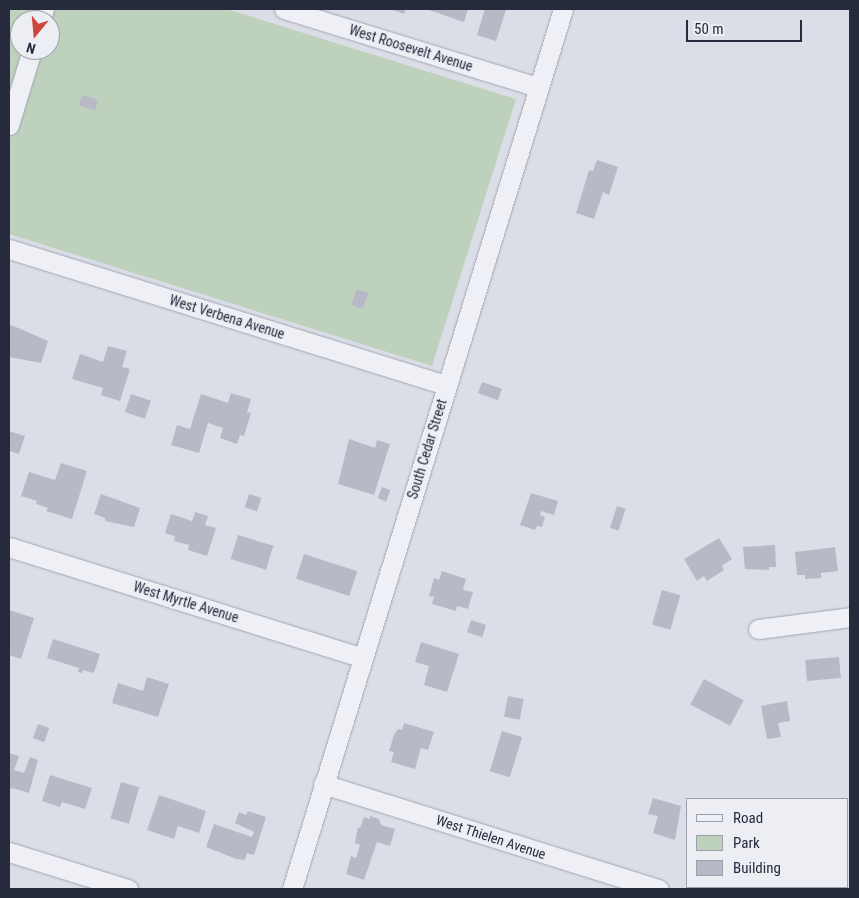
<!DOCTYPE html>
<html>
<head>
<meta charset="utf-8">
<style>
  body { margin:0 }
  #map { position:relative; width:859px; height:898px; overflow:hidden; background:#dcdee7; font-family:"Roboto Condensed",sans-serif }
  div>[style] { position:absolute }
  .green>* { inset:0; background:#bed1bd }
  .building>* { inset:0; background:#b7b9c6; transform-origin:0 0 }
  .roads { filter:drop-shadow(0 0 1px #a2a4b1) drop-shadow(0 0 1px #a2a4b1) }
  .minor>* { height:19px; margin:-9.5px; padding:0 9.5px; transform-origin:9.5px; border-radius:9.5px; background:#eff0f5 }
  span { translate:-50% -50%; white-space:nowrap; text-align:center; line-height:1.15; -webkit-text-stroke:5px #eceef4; paint-order:stroke }
  .street-label { font-size:14px; color:#262a3d }
  .frame { position:absolute; inset:0; border:10px solid #262a3d; pointer-events:none }
  .legend { position:absolute; left:686px; top:798px; width:162px; height:90px; box-sizing:border-box; background:#eceef4; border:1px solid #9da0ab; margin:0; padding:6px 9px; list-style:none; font-size:15px; color:#262a3d }
  .legend li { display:flex; align-items:center; gap:10px; height:25px }
  .legend b { width:25px; border:1px solid #9da0ab }
  .north { position:absolute; left:10px; top:10px; width:50px; height:50px; box-sizing:border-box; background:#eceef4; border:1px solid #9da0ab; border-radius:50%; rotate:197deg; font-size:14px; font-weight:700; line-height:20px; text-align:center; color:#262a3d }
  .north::after { content:''; display:block; margin:auto; width:18px; height:22px; background:#cf453e; clip-path:polygon(50% 0,100% 100%,50% 72%,0 100%) }
  .scale { position:absolute; left:686px; top:20px; width:116px; height:22px; box-sizing:border-box; border:2px solid #262a3d; border-top:0; padding-left:6px; font-size:15px; line-height:18px; white-space:nowrap; color:#262a3d; -webkit-text-stroke:4px #eceef4; paint-order:stroke }
</style>
</head>
<body>
<div id="map">
  <div class="green">
    <i style="clip-path:polygon(evenodd,9px 9px,227px 9px,516px 99px,432px 366px,9px 234px,9px 9px,20px 20px,50px 20px,50px 50px,20px 50px,20px 20px)"></i>
  </div>
  <div class="building">
    <i style="clip-path:polygon(390px 9px,406px 9px,404px 14px)"></i>
    <i style="clip-path:polygon(426px 9px,468px 9px,464px 22px)"></i>
    <i style="clip-path:polygon(485px 9px,506px 10px,496px 41px,477px 35px)"></i>
    <i style="left:82px;top:95px;width:17px;height:11px;rotate:17deg"></i>
    <i style="clip-path:polygon(597px 160px,618px 167px,609px 195px,603px 192px,594px 219px,576px 213px,589px 170px,593px 171px)"></i>
    <i style="left:357px;top:289px;width:12px;height:17px;rotate:20deg"></i>
    <i style="clip-path:polygon(9px 324px,48px 341px,41px 363px,9px 357px)"></i>
    <i style="clip-path:polygon(108px 346px,127px 351px,122px 367px,130px 369px,120px 401px,101px 395px,103px 388px,72px 379px,80px 354px,103px 362px)"></i>
    <i style="left:482px;top:382px;width:21px;height:12px;rotate:19deg"></i>
    <i style="clip-path:polygon(231px 393px,251px 399px,247px 412px,251px 413px,244px 436px,240px 435px,237px 444px,220px 438px,223px 428px,208px 423px,199px 453px,171px 445px,177px 425px,190px 429px,201px 394px,228px 403px)"></i>
    <i style="left:131px;top:394px;width:21px;height:19px;rotate:19deg"></i>
    <i style="clip-path:polygon(9px 431px,25px 436px,19px 454px,9px 451px)"></i>
    <i style="clip-path:polygon(349px 439px,375px 448px,377px 440px,390px 444px,374px 495px,338px 484px)"></i>
    <i style="clip-path:polygon(61px 463px,87px 471px,72px 519px,46px 511px,48px 508px,36px 504px,37px 501px,21px 496px,29px 472px,55px 480px)"></i>
    <i style="left:382px;top:487px;width:9px;height:12px;rotate:21deg"></i>
    <i style="clip-path:polygon(531px 493px,558px 501px,554px 515px,541px 511px,540px 515px,545px 517px,542px 527px,537px 526px,535px 530px,520px 525px)"></i>
    <i style="clip-path:polygon(101px 494px,140px 508px,134px 527px,105px 521px,105px 518px,94px 514px)"></i>
    <i style="left:249px;top:494px;width:13px;height:14px;rotate:18deg"></i>
    <i style="left:617px;top:506px;width:9px;height:23px;rotate:18deg"></i>
    <i style="clip-path:polygon(195px 512px,208px 516px,205px 525px,216px 528px,207px 556px,188px 550px,189px 545px,174px 541px,175px 536px,165px 533px,171px 514px,192px 521px)"></i>
    <i style="left:238px;top:535px;width:37px;height:25px;rotate:17deg"></i>
    <i style="clip-path:polygon(719px 538px,732px 559px,722px 566px,724px 570px,707px 581px,704px 576px,697px 581px,684px 559px)"></i>
    <i style="clip-path:polygon(775px 545px,776px 567px,769px 567px,769px 570px,745px 569px,743px 547px)"></i>
    <i style="clip-path:polygon(835px 547px,838px 571px,821px 573px,821px 578px,805px 579px,805px 575px,797px 575px,795px 552px)"></i>
    <i style="left:304px;top:554px;width:56px;height:26px;rotate:18deg"></i>
    <i style="clip-path:polygon(442px 571px,466px 579px,463px 590px,473px 592px,468px 609px,457px 606px,456px 611px,432px 604px,434px 597px,429px 596px,434px 578px,439px 580px)"></i>
    <i style="left:662px;top:590px;width:19px;height:36px;rotate:16deg"></i>
    <i style="clip-path:polygon(9px 610px,34px 618px,21px 659px,9px 655px)"></i>
    <i style="left:471px;top:620px;width:16px;height:13px;rotate:18deg"></i>
    <i style="clip-path:polygon(53px 639px,100px 654px,94px 673px,83px 670px,82px 673px,78px 672px,79px 668px,47px 658px)"></i>
    <i style="clip-path:polygon(421px 642px,459px 654px,447px 692px,424px 685px,429px 666px,415px 662px)"></i>
    <i style="left:839px;top:657px;width:21px;height:34px;rotate:85deg"></i>
    <i style="clip-path:polygon(147px 677px,169px 684px,158px 717px,112px 703px,118px 683px,143px 691px)"></i>
    <i style="left:704px;top:679px;width:45px;height:29px;rotate:28deg"></i>
    <i style="left:508px;top:696px;width:16px;height:21px;rotate:11deg"></i>
    <i style="clip-path:polygon(787px 701px,790px 721px,778px 723px,781px 737px,767px 739px,761px 706px)"></i>
    <i style="clip-path:polygon(404px 723px,434px 732px,428px 750px,421px 748px,415px 769px,391px 762px,394px 752px,389px 751px,394px 735px,398px 729px,402px 730px)"></i>
    <i style="left:38px;top:724px;width:12px;height:15px;rotate:20deg"></i>
    <i style="left:502px;top:731px;width:21px;height:42px;rotate:17deg"></i>
    <i style="clip-path:polygon(9px 753px,19px 756px,14px 770px,24px 773px,30px 757px,38px 760px,29px 793px,12px 788px,9px 790px)"></i>
    <i style="clip-path:polygon(50px 775px,92px 788px,85px 809px,62px 802px,60px 807px,42px 801px)"></i>
    <i style="left:121px;top:782px;width:19px;height:38px;rotate:16deg"></i>
    <i style="clip-path:polygon(159px 795px,206px 811px,199px 833px,178px 826px,174px 839px,147px 830px)"></i>
    <i style="clip-path:polygon(653px 798px,681px 806px,675px 840px,653px 833px,658px 816px,648px 814px)"></i>
    <i style="clip-path:polygon(248px 811px,266px 817px,254px 855px,247px 853px,245px 860px,236px 859px,206px 847px,214px 824px,252px 837px,254px 832px,235px 823px,239px 812px,246px 815px)"></i>
    <i style="clip-path:polygon(370px 816px,379px 819px,381px 825px,395px 829px,390px 846px,377px 842px,364px 880px,346px 874px,351px 856px,356px 858px,360px 845px,355px 843px,358px 827px,360px 828px,364px 817px,370px 819px)"></i>
  </div>
  <div class="roads">
    <div class="minor">
      <i style="left:284px;top:9px;width:266px;rotate:17.1deg"></i>
      <i style="left:41px;top:20px;width:11px;rotate:-75deg"></i>
      <i style="left:9px;top:125px;width:78px;rotate:-73deg"></i>
      <i style="left:9px;top:249px;width:458px;rotate:17.3deg"></i>
      <i style="left:9px;top:547px;width:371px;rotate:17.4deg"></i>
      <i style="left:758px;top:629px;width:93px;rotate:-7.4deg"></i>
      <i style="left:323px;top:784px;width:352px;rotate:17.4deg"></i>
      <i style="left:9px;top:852px;width:125px;rotate:17.3deg"></i>
      <i style="left:292px;top:889px;width:921px;rotate:-72.88deg"></i>
    </div>
  </div>
  <div class="street-label">
    <span style="left:411px;top:48px;rotate:17deg">West Roosevelt Avenue</span>
    <span style="left:227px;top:317px;rotate:17deg">West Verbena Avenue</span>
    <span style="left:427px;top:449px;rotate:-73deg">South Cedar Street</span>
    <span style="left:186px;top:602px;rotate:17deg">West Myrtle Avenue</span>
    <span style="left:491px;top:837px;rotate:18deg">West Thielen Avenue</span>
  </div>
  <div class="frame"></div>
  <ul class="legend">
  <li><b style="height:6px;background:#eff0f5"></b>Road</li>
  <li><b style="height:14px;background:#bed1bd"></b>Park</li>
  <li><b style="height:14px;background:#b7b9c6"></b>Building</li>
  </ul>
  <div class="north">N</div>
  <div class="scale">50 m</div>
</div>
</body>
</html>
